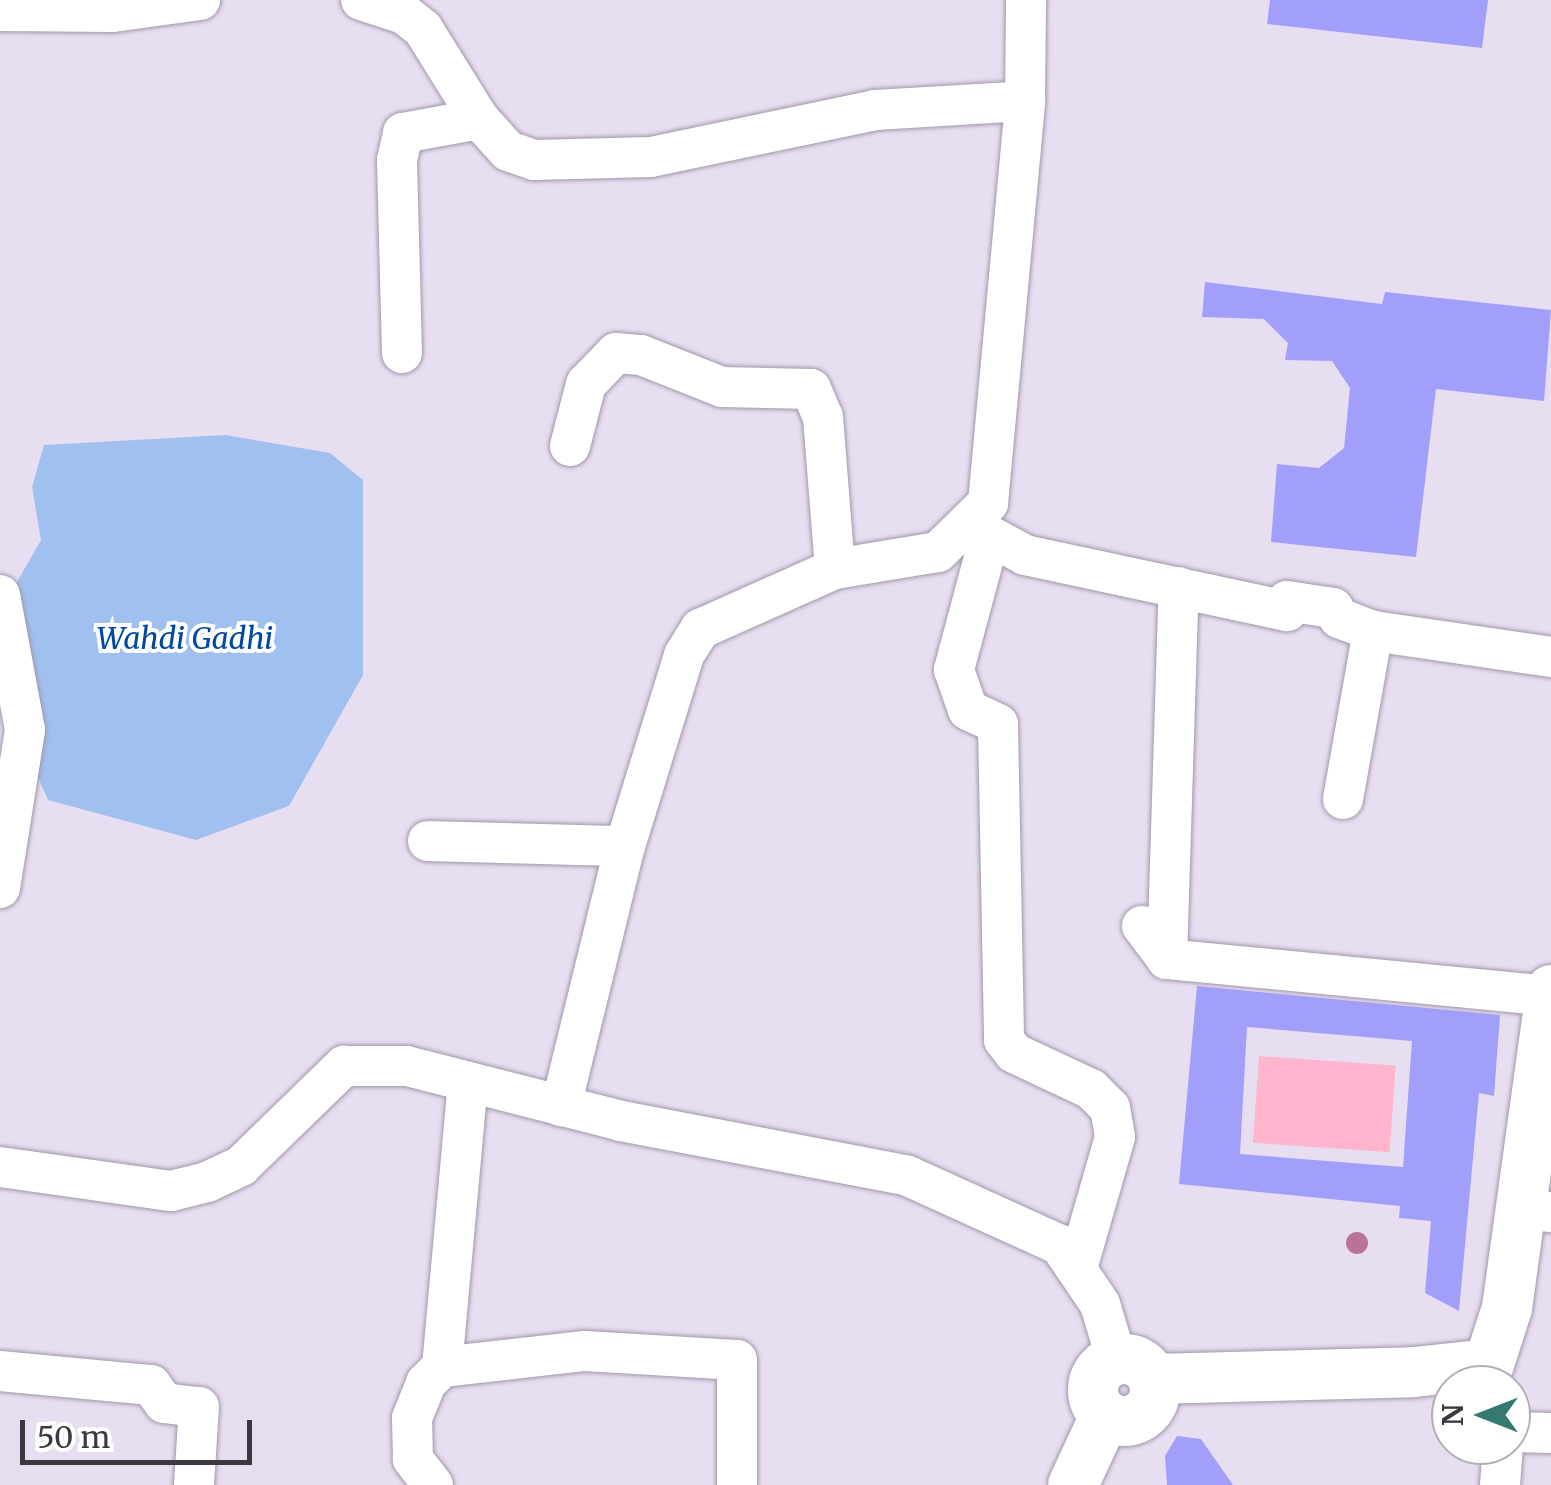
<!DOCTYPE html>
<html>
<head>
<meta charset="utf-8">
<style>
  body { margin:0 }
  #map { position:relative; width:1551px; height:1485px; overflow:hidden; background:#e8def2; font-family:Merriweather,serif }
  div>[style] { position:absolute }
  .green>* { inset:0; background:#ffb5cc; transform-origin:0 0 }
  .water>* { inset:0; background:#a0c0f0 }
  .building>* { inset:0; background:#a19ffa }
  .roads { filter:drop-shadow(0 0 2px #a197aa) drop-shadow(0 0 2px #a197aa) }
  .minor>* { height:40px; margin:-20px; padding:0 20px; transform-origin:20px; border-radius:20px; background:#fff }
  .major>* { height:50px; margin:-25px; padding:0 25px; transform-origin:25px; border-radius:25px; background:#fff }
  .major>.ring { margin:-25px; padding:0; box-sizing:content-box; background:none; border:50px solid #fff; border-radius:50% }
  .trees>* { width:22px; height:22px; margin:-11px; border-radius:50%; background:#b9739b }
  span { translate:-50% -50%; white-space:nowrap; text-align:center; line-height:1.15; -webkit-text-stroke:8px #fff; paint-order:stroke }
  .water-label { font-size:30px; color:#0247a1; font-style:italic }
  .north { position:absolute; left:1431px; top:1365px; width:100px; height:100px; box-sizing:border-box; background:#fff; border:2px solid #b1afb3; border-radius:50%; rotate:270deg; font-size:28px; font-weight:700; line-height:40px; text-align:center; color:#3c3840 }
  .north::after { content:''; display:block; margin:auto; width:35px; height:45px; background:#347a71; clip-path:polygon(50% 0,100% 100%,50% 72%,0 100%) }
  .scale { position:absolute; left:20px; top:1420px; width:232px; height:45px; box-sizing:border-box; border:5px solid #3c3840; border-top:0; padding-left:12px; font-size:30px; line-height:35px; white-space:nowrap; color:#3c3840; -webkit-text-stroke:8px #fff; paint-order:stroke }
</style>
</head>
<body>
<div id="map">
  <div class="green">
    <i style="left:1259px;top:1056px;width:137px;height:87px;rotate:4deg"></i>
  </div>
  <div class="water">
    <i style="clip-path:polygon(225px 435px,330px 453px,363px 480px,363px 675px,289px 806px,196px 840px,48px 800px,7px 707px,6px 601px,41px 540px,32px 487px,44px 445px)"></i>
  </div>
  <div class="building">
    <i style="clip-path:polygon(1270px 0,1488px 0,1482px 48px,1267px 24px)"></i>
    <i style="clip-path:polygon(1205px 282px,1382px 304px,1385px 292px,1551px 310px,1544px 401px,1436px 389px,1416px 557px,1271px 542px,1277px 464px,1319px 468px,1344px 448px,1350px 388px,1332px 361px,1285px 360px,1288px 343px,1264px 319px,1202px 317px)"></i>
    <i style="clip-path:polygon(evenodd,1197px 986px,1500px 1015px,1494px 1096px,1479px 1093px,1459px 1311px,1425px 1293px,1431px 1221px,1399px 1218px,1400px 1206px,1179px 1184px,1197px 986px,1247px 1027px,1412px 1041px,1403px 1167px,1240px 1154px,1247px 1027px)"></i>
    <i style="clip-path:polygon(1177px 1436px,1201px 1439px,1233px 1485px,1167px 1485px,1165px 1456px)"></i>
  </div>
  <div class="roads">
    <div class="minor">
      <i style="left:361px;top:0;width:45px;rotate:18deg"></i>
      <i style="left:404px;top:14px;width:24px;rotate:38deg"></i>
      <i style="left:423px;top:29px;width:106px;rotate:58.1deg"></i>
      <i style="left:479px;top:119px;width:43px;rotate:47.8deg"></i>
      <i style="left:508px;top:151px;width:28px;rotate:19deg"></i>
      <i style="left:534px;top:160px;width:117px;rotate:-1.5deg"></i>
      <i style="left:651px;top:157px;width:229px;rotate:-11.8deg"></i>
      <i style="left:875px;top:110px;width:150px;rotate:-3.4deg"></i>
      <i style="left:0;top:11px;width:113px;rotate:0.5deg"></i>
      <i style="left:113px;top:12px;width:88px;rotate:-7.9deg"></i>
      <i style="left:402px;top:353px;width:193px;rotate:-91.5deg"></i>
      <i style="left:397px;top:160px;width:28px;rotate:-77deg"></i>
      <i style="left:403px;top:133px;width:77px;rotate:-10.4deg"></i>
      <i style="left:570px;top:446px;width:64px;rotate:-75.5deg"></i>
      <i style="left:586px;top:384px;width:43px;rotate:-45.9deg"></i>
      <i style="left:616px;top:353px;width:25px;rotate:5deg"></i>
      <i style="left:641px;top:355px;width:87px;rotate:21.6deg"></i>
      <i style="left:722px;top:387px;width:89px;rotate:1.3deg"></i>
      <i style="left:811px;top:389px;width:30px;rotate:67deg"></i>
      <i style="left:823px;top:417px;width:152px;rotate:85.5deg"></i>
      <i style="left:970px;top:525px;width:63px;rotate:28.6deg"></i>
      <i style="left:1025px;top:555px;width:268px;rotate:12.1deg"></i>
      <i style="left:1287px;top:611px;width:10px;rotate:-90deg"></i>
      <i style="left:1287px;top:601px;width:47px;rotate:8.7deg"></i>
      <i style="left:1333px;top:608px;width:12px;rotate:59deg"></i>
      <i style="left:1339px;top:618px;width:36px;rotate:21deg"></i>
      <i style="left:1373px;top:631px;width:180px;rotate:8.3deg"></i>
      <i style="left:989px;top:539px;width:136px;rotate:105deg"></i>
      <i style="left:954px;top:670px;width:42px;rotate:70.7deg"></i>
      <i style="left:968px;top:710px;width:33px;rotate:25deg"></i>
      <i style="left:998px;top:724px;width:316px;rotate:88.9deg"></i>
      <i style="left:1004px;top:1040px;width:16px;rotate:52deg"></i>
      <i style="left:1014px;top:1053px;width:85px;rotate:25.1deg"></i>
      <i style="left:1091px;top:1089px;width:27px;rotate:45deg"></i>
      <i style="left:1110px;top:1108px;width:29px;rotate:80deg"></i>
      <i style="left:1115px;top:1137px;width:133px;rotate:106.1deg"></i>
      <i style="left:0;top:595px;width:137px;rotate:79.5deg"></i>
      <i style="left:25px;top:730px;width:160px;rotate:99deg"></i>
      <i style="left:1343px;top:799px;width:171px;rotate:-79.9deg"></i>
      <i style="left:428px;top:841px;width:197px;rotate:1.5deg"></i>
      <i style="left:1142px;top:926px;width:41px;rotate:52.9deg"></i>
      <i style="left:1167px;top:959px;width:385px;rotate:5.5deg"></i>
      <i style="left:1167px;top:959px;width:372px;rotate:-88.2deg"></i>
      <i style="left:561px;top:1106px;width:268px;rotate:-76.2deg"></i>
      <i style="left:625px;top:846px;width:200px;rotate:-72.8deg"></i>
      <i style="left:684px;top:655px;width:31px;rotate:-58deg"></i>
      <i style="left:700px;top:629px;width:148px;rotate:-24deg"></i>
      <i style="left:835px;top:569px;width:104px;rotate:-9.4deg"></i>
      <i style="left:938px;top:552px;width:70px;rotate:-44.4deg"></i>
      <i style="left:988px;top:503px;width:404px;rotate:-84.7deg"></i>
      <i style="left:1025px;top:101px;width:101px;rotate:-89.4deg"></i>
      <i style="left:0;top:1167px;width:173px;rotate:8deg"></i>
      <i style="left:171px;top:1191px;width:37px;rotate:-14deg"></i>
      <i style="left:207px;top:1182px;width:38px;rotate:-25deg"></i>
      <i style="left:241px;top:1166px;width:144px;rotate:-44.2deg"></i>
      <i style="left:344px;top:1066px;width:63px"></i>
      <i style="left:407px;top:1066px;width:221px;rotate:14.4deg"></i>
      <i style="left:621px;top:1121px;width:292px;rotate:10.8deg"></i>
      <i style="left:908px;top:1176px;width:167px;rotate:24.4deg"></i>
      <i style="left:1060px;top:1245px;width:71px;rotate:55.9deg"></i>
      <i style="left:1100px;top:1304px;width:59px;rotate:73.4deg"></i>
      <i style="left:1521px;top:1208px;width:30px;rotate:8deg"></i>
      <i style="left:442px;top:1367px;width:284px;rotate:-84.8deg"></i>
      <i style="left:0;top:1371px;width:152px;rotate:5.3deg"></i>
      <i style="left:151px;top:1385px;width:22px;rotate:54deg"></i>
      <i style="left:164px;top:1403px;width:35px;rotate:7deg"></i>
      <i style="left:199px;top:1407px;width:78px;rotate:93.7deg"></i>
      <i style="left:1511px;top:1432px;width:40px;rotate:1.4deg"></i>
      <i style="left:433px;top:1485px;width:33px;rotate:-128deg"></i>
      <i style="left:413px;top:1459px;width:41px;rotate:-91.4deg"></i>
      <i style="left:412px;top:1418px;width:38px;rotate:-68deg"></i>
      <i style="left:426px;top:1383px;width:23px;rotate:-45deg"></i>
      <i style="left:442px;top:1367px;width:144px;rotate:-6.4deg"></i>
      <i style="left:585px;top:1351px;width:152px;rotate:3.4deg"></i>
      <i style="left:737px;top:1360px;width:125px;rotate:90deg"></i>
      <i style="left:1500px;top:1485px;width:40px;rotate:-85.7deg"></i>
    </div>
    <div class="major">
      <i class="ring" style="left:1093px;top:1359px;width:12px;height:12px"></i>
      <i style="left:1153px;top:1379px;width:261px;rotate:-1.5deg"></i>
      <i style="left:1414px;top:1372px;width:75px;rotate:-6.1deg"></i>
      <i style="left:1489px;top:1364px;width:59px;rotate:-72.2deg"></i>
      <i style="left:1507px;top:1308px;width:321px;rotate:-82.1deg"></i>
      <i style="left:1073px;top:1485px;width:76px;rotate:-65.1deg"></i>
    </div>
  </div>
  <div class="trees">
    <i style="left:1357px;top:1243px"></i>
  </div>
  <div class="water-label">
    <span style="left:185px;top:638px">Wahdi Gadhi</span>
  </div>
  <div class="north">N</div>
  <div class="scale">50 m</div>
</div>
</body>
</html>
